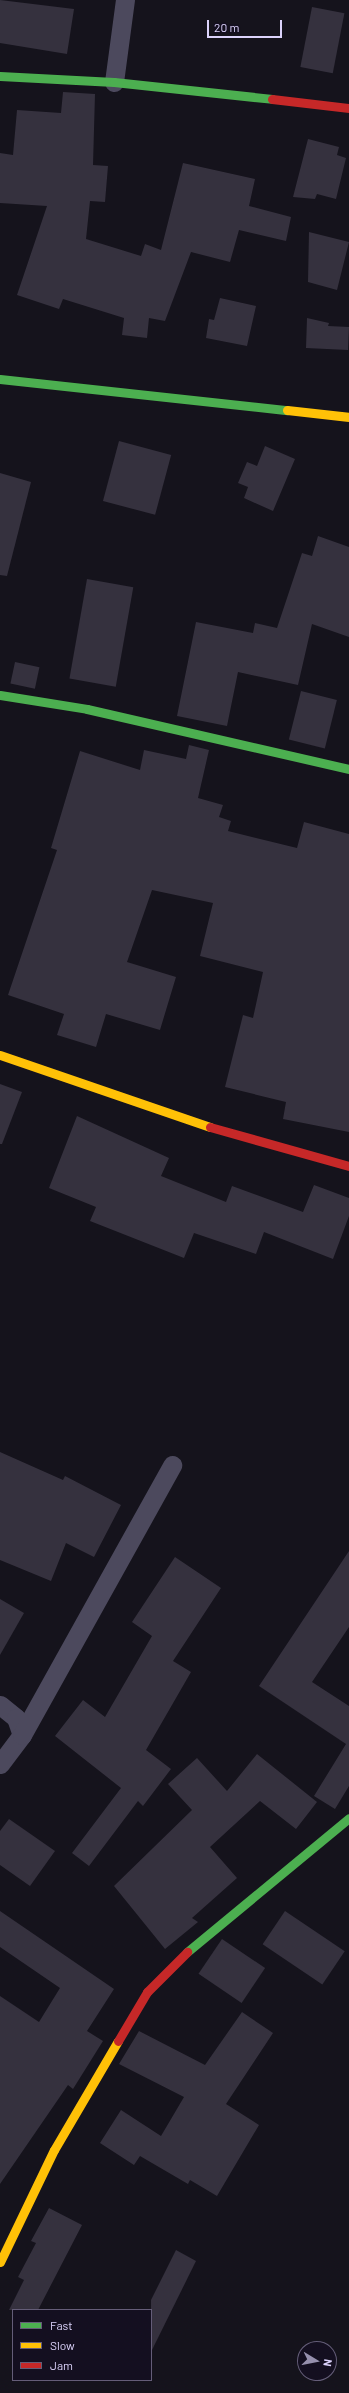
<!DOCTYPE html>
<html>
<head>
<meta charset="utf-8">
<style>
  body { margin:0 }
  #map { position:relative; width:349px; height:2393px; overflow:hidden; background:#15131c; font-family:Barlow,sans-serif }
  div>[style] { position:absolute }
  .building>* { inset:0; background:#35313e; transform-origin:0 0 }
  .street>* { height:19px; margin:-9.5px; padding:0 9.5px; transform-origin:9.5px; border-radius:9.5px; background:#4c495d }
  .fast>* { height:9px; margin:-4.5px; padding:0 4.5px; transform-origin:4.5px; border-radius:4.5px; background:#4caf50 }
  .slow>* { height:9px; margin:-4.5px; padding:0 4.5px; transform-origin:4.5px; border-radius:4.5px; background:#ffc107 }
  .jam>* { height:9px; margin:-4.5px; padding:0 4.5px; transform-origin:4.5px; border-radius:4.5px; background:#c62828 }
  span { translate:-50% -50%; white-space:nowrap; text-align:center; line-height:1.15; -webkit-text-stroke:3px #140f20; paint-order:stroke }
  .legend { position:absolute; left:12px; top:2309px; width:140px; height:72px; box-sizing:border-box; background:#140f20; border:1px solid #645d78; margin:0; padding:5px 7px; list-style:none; font-size:12px; color:#dcd3fb }
  .legend li { display:flex; align-items:center; gap:8px; height:20px }
  .legend b { width:20px; border:1px solid #645d78 }
  .north { position:absolute; left:297px; top:2341px; width:40px; height:40px; box-sizing:border-box; background:#140f20; border:1px solid #645d78; border-radius:50%; rotate:100deg; font-size:11px; font-weight:700; line-height:16px; text-align:center; color:#dcd3fb }
  .north::after { content:''; display:block; margin:auto; width:14px; height:18px; background:#9690ad; clip-path:polygon(50% 0,100% 100%,50% 72%,0 100%) }
  .scale { position:absolute; left:207px; top:20px; width:75px; height:18px; box-sizing:border-box; border:2px solid #dcd3fb; border-top:0; padding-left:5px; font-size:12px; line-height:14px; white-space:nowrap; color:#dcd3fb; -webkit-text-stroke:3px #140f20; paint-order:stroke }
</style>
</head>
<body>
<div id="map">
  <div class="building">
    <i style="clip-path:polygon(0 0,74px 9px,67px 54px,0 43px)"></i>
    <i style="left:312px;top:7px;width:33px;height:61px;rotate:11deg"></i>
    <i style="clip-path:polygon(63px 92px,95px 94px,93px 165px,108px 166px,105px 202px,90px 201px,86px 239px,141px 256px,145px 244px,161px 250px,183px 163px,255px 179px,249px 206px,291px 217px,286px 241px,239px 230px,230px 262px,191px 252px,165px 321px,149px 318px,147px 338px,122px 335px,124px 318px,63px 299px,59px 309px,17px 295px,47px 206px,0 203px,0 153px,13px 155px,17px 110px,61px 113px)"></i>
    <i style="clip-path:polygon(308px 139px,339px 147px,337px 155px,346px 158px,336px 199px,317px 194px,315px 199px,293px 197px)"></i>
    <i style="clip-path:polygon(309px 232px,349px 242px,337px 290px,308px 282px)"></i>
    <i style="clip-path:polygon(220px 298px,256px 306px,247px 346px,206px 338px,209px 319px,214px 320px)"></i>
    <i style="clip-path:polygon(307px 318px,329px 323px,328px 326px,349px 327px,348px 350px,306px 348px)"></i>
    <i style="left:119px;top:441px;width:54px;height:62px;rotate:15deg"></i>
    <i style="clip-path:polygon(265px 446px,295px 459px,273px 511px,244px 498px,248px 487px,238px 483px,247px 462px,257px 466px)"></i>
    <i style="clip-path:polygon(0 473px,31px 482px,7px 576px,0 575px)"></i>
    <i style="clip-path:polygon(318px 536px,349px 547px,349px 637px,312px 624px,298px 685px,238px 672px,227px 726px,177px 716px,196px 622px,253px 633px,255px 623px,277px 628px,302px 553px,312px 556px)"></i>
    <i style="left:87px;top:579px;width:47px;height:101px;rotate:10deg"></i>
    <i style="left:15px;top:662px;width:25px;height:22px;rotate:12deg"></i>
    <i style="left:301px;top:691px;width:37px;height:50px;rotate:14deg"></i>
    <i style="clip-path:polygon(189px 745px,209px 750px,198px 798px,223px 805px,219px 817px,231px 821px,228px 831px,297px 848px,304px 822px,349px 834px,349px 1132px,283px 1119px,286px 1102px,225px 1087px,243px 1015px,253px 1018px,263px 972px,200px 956px,213px 903px,152px 890px,127px 962px,176px 977px,160px 1030px,106px 1014px,96px 1047px,57px 1035px,64px 1014px,8px 995px,57px 850px,51px 848px,80px 751px,140px 770px,144px 750px,186px 759px)"></i>
    <i style="clip-path:polygon(0 1084px,22px 1092px,2px 1144px,0 1144px)"></i>
    <i style="clip-path:polygon(77px 1116px,169px 1158px,161px 1176px,226px 1202px,232px 1186px,303px 1212px,314px 1185px,349px 1198px,349px 1216px,333px 1259px,264px 1232px,256px 1254px,194px 1233px,184px 1258px,90px 1221px,96px 1207px,49px 1188px)"></i>
    <i style="clip-path:polygon(0 1452px,63px 1480px,65px 1476px,121px 1505px,94px 1557px,66px 1543px,51px 1581px,0 1560px)"></i>
    <i style="clip-path:polygon(349px 1551px,349px 1627px,312px 1682px,349px 1706px,349px 1786px,335px 1809px,314px 1796px,346px 1744px,259px 1686px)"></i>
    <i style="clip-path:polygon(175px 1557px,221px 1588px,173px 1661px,191px 1672px,146px 1750px,171px 1769px,143px 1806px,138px 1801px,89px 1866px,72px 1853px,121px 1788px,55px 1736px,83px 1700px,105px 1717px,152px 1636px,132px 1622px)"></i>
    <i style="clip-path:polygon(0 1599px,24px 1613px,0 1655px)"></i>
    <i style="clip-path:polygon(257px 1754px,317px 1802px,296px 1829px,260px 1801px,210px 1847px,237px 1878px,192px 1918px,198px 1922px,165px 1949px,114px 1886px,192px 1810px,168px 1784px,197px 1758px,227px 1791px)"></i>
    <i style="clip-path:polygon(9px 1819px,55px 1851px,30px 1886px,0 1865px,0 1831px)"></i>
    <i style="clip-path:polygon(0 1911px,114px 1989px,87px 2031px,103px 2041px,73px 2089px,68px 2085px,0 2184px,0 1996px,39px 2022px,60px 1988px,0 1947px)"></i>
    <i style="left:285px;top:1911px;width:72px;height:40px;rotate:34deg"></i>
    <i style="left:222px;top:1939px;width:52px;height:42px;rotate:34deg"></i>
    <i style="clip-path:polygon(242px 2012px,273px 2033px,226px 2104px,259px 2125px,217px 2196px,190px 2180px,188px 2184px,140px 2156px,134px 2165px,100px 2143px,121px 2110px,161px 2136px,184px 2097px,119px 2064px,139px 2031px,205px 2065px)"></i>
    <i style="clip-path:polygon(49px 2208px,82px 2225px,38px 2310px,9px 2310px,24px 2280px,18px 2277px,36px 2243px,31px 2241px)"></i>
    <i style="clip-path:polygon(176px 2250px,196px 2261px,151px 2352px,151px 2300px)"></i>
  </div>
  <div class="street">
    <i style="left:114px;top:82px;width:83px;rotate:-82.4deg"></i>
    <i style="left:0;top:1705px;width:21px;rotate:39deg"></i>
    <i style="left:16px;top:1718px;width:18px;rotate:71deg"></i>
    <i style="left:0;top:1764px;width:36px;rotate:-53deg"></i>
    <i style="left:22px;top:1735px;width:309px;rotate:-60.9deg"></i>
  </div>
  <div class="fast">
    <i style="left:0;top:76px;width:114px;rotate:3deg"></i>
    <i style="left:114px;top:82px;width:159px;rotate:6.1deg"></i>
    <i style="left:0;top:379px;width:289px;rotate:6.2deg"></i>
    <i style="left:0;top:695px;width:88px;rotate:9.1deg"></i>
    <i style="left:87px;top:709px;width:269px;rotate:12.9deg"></i>
    <i style="left:187px;top:1952px;width:210px;rotate:-39.6deg"></i>
  </div>
  <div class="slow">
    <i style="left:287px;top:410px;width:62px;rotate:6.4deg"></i>
    <i style="left:0;top:1055px;width:222px;rotate:18.9deg"></i>
    <i style="left:0;top:2262px;width:124px;rotate:-64.3deg"></i>
    <i style="left:54px;top:2150px;width:126px;rotate:-59.6deg"></i>
  </div>
  <div class="jam">
    <i style="left:272px;top:99px;width:78px;rotate:6.7deg"></i>
    <i style="left:210px;top:1127px;width:144px;rotate:15.7deg"></i>
    <i style="left:118px;top:2041px;width:57px;rotate:-59.4deg"></i>
    <i style="left:147px;top:1992px;width:57px;rotate:-45deg"></i>
  </div>
  <ul class="legend">
  <li><b style="height:5px;background:#4caf50"></b>Fast</li>
  <li><b style="height:5px;background:#ffc107"></b>Slow</li>
  <li><b style="height:5px;background:#c62828"></b>Jam</li>
  </ul>
  <div class="north">N</div>
  <div class="scale">20 m</div>
</div>
</body>
</html>
